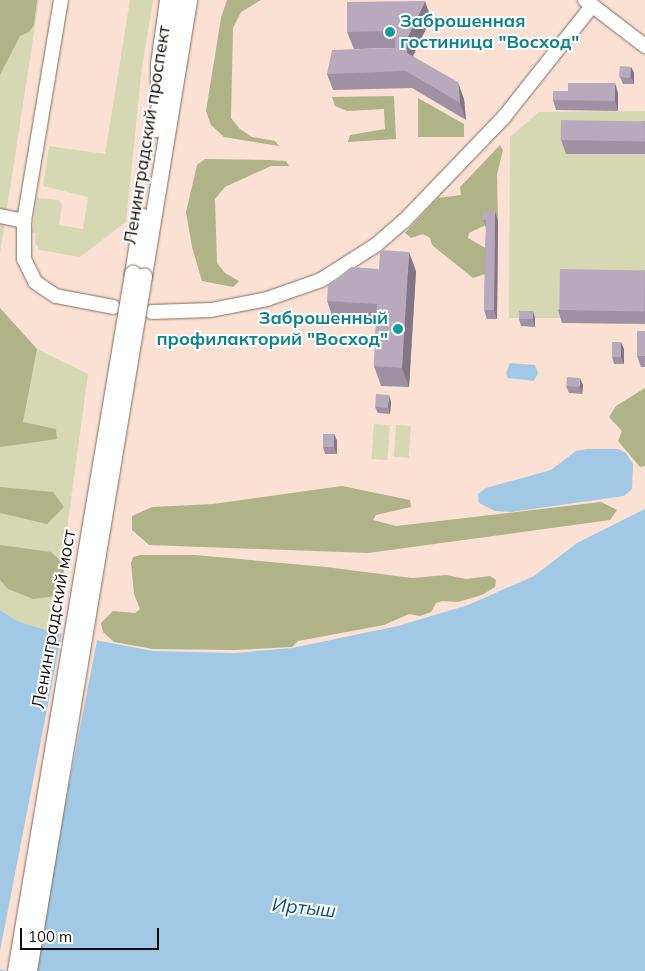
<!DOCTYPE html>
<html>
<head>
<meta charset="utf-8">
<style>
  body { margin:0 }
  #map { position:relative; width:645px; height:971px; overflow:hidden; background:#fae1d3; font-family:Mulish,sans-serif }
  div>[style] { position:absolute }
  .green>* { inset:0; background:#d5d8b2; transform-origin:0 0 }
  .forest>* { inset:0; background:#b0b388 }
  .water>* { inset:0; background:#a1c9e6 }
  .pier>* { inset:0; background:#fae1d3; transform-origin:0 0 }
  .roads { filter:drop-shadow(0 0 1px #7f6a5e) drop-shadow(0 0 1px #7f6a5e) }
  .minor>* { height:14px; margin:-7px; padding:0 7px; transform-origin:7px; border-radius:7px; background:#fff }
  .major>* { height:16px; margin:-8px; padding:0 8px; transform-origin:8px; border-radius:8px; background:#fff }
  .bridges { filter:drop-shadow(0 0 1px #7f6a5e) drop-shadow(0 0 1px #7f6a5e) }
  .major-bridge>* { height:16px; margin:-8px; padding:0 8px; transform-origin:8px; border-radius:8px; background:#fff }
  .wall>* { inset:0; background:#9f91a3 }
  .shaded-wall>* { inset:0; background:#827684 }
  .building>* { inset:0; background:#b9a9bd; transform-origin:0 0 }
  .dots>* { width:14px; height:14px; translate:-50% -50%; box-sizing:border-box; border:2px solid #fff; border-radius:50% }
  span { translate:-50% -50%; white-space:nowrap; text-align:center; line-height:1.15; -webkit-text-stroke:4px #fff; paint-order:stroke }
  .culture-label { font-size:18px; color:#0d838f; font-weight:700 }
  .left { translate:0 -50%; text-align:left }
  .right { translate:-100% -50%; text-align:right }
  .street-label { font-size:18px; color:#130b07 }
  .water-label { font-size:19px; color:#095076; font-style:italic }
  .scale { position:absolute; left:20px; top:928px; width:139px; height:22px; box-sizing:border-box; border:2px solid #130b07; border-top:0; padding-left:6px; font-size:15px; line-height:18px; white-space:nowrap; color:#130b07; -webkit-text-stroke:4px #fff; paint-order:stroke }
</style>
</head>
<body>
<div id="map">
  <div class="green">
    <i style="clip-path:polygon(0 0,39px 0,0 253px)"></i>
    <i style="clip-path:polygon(130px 0,153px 0,142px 67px,126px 222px,80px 257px,40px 250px,35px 243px,36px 233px,32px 232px,37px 198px,59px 200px,62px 205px,59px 225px,83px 229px,88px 197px,43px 186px,49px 146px,105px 154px)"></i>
    <i style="clip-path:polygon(645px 111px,645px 318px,509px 318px,510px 137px,539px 112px)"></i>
    <i style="clip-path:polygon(0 308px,37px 349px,88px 374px,53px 632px,17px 621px,0 610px)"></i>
    <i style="left:374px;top:424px;width:16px;height:35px;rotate:4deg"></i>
    <i style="left:396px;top:425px;width:15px;height:32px;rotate:4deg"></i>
  </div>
  <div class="forest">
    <i style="clip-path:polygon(0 0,37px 0,34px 25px,29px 32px,20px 36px,0 75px)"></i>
    <i style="clip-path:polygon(227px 0,261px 0,241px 12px,233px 28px,231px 118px,240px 129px,252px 137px,275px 141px,279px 146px,224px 137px,211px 125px,206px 111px,221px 18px)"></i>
    <i style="clip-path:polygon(394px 96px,396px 139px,348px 142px,350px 135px,385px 129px,384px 109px,347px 111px,335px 106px,332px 97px)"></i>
    <i style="clip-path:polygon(418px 98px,464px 124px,464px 137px,418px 137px)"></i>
    <i style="clip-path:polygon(500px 145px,503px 150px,497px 175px,498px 221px,486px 221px,486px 225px,469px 233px,468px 238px,489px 250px,488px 273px,473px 278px,432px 245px,430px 238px,423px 234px,411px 238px,405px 233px,438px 198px,461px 195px,460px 187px)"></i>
    <i style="clip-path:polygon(205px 159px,269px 160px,286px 161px,289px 166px,271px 166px,225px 187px,215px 199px,217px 263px,225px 273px,239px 281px,233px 287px,202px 281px,192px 247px,186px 212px,197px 165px)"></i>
    <i style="clip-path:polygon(0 308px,37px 349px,23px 422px,56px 429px,57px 439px,0 447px)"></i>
    <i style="clip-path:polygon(645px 388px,645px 466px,640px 467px,618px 441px,622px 431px,609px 417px,616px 406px)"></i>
    <i style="clip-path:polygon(342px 486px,410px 500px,411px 507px,376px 515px,373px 520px,396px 526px,601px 502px,617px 510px,610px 520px,368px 553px,149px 545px,132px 530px,132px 516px,152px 507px,213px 504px)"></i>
    <i style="clip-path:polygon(0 487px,53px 492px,64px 507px,47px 524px,0 513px)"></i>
    <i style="clip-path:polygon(0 545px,51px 552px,63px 563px,65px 583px,56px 596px,33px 599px,8px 589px,0 580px)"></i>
    <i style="clip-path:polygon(140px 555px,195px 555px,326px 567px,412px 578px,446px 575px,466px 579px,490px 576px,496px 580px,495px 587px,482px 595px,458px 602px,442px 601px,436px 603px,431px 612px,420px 616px,409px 614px,384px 625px,298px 641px,292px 647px,235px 650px,153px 649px,114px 642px,103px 632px,101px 623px,113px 611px,135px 613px,140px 609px,134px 594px,131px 563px,133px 557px)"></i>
  </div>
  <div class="water">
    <i style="clip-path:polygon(510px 363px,535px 365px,538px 373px,534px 381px,508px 378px,506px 373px)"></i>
    <i style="clip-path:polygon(587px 449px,618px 449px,626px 453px,633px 464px,632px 489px,624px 496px,511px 512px,495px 511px,479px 503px,478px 494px,486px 488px,551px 470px,576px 451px)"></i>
    <i style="clip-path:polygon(645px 509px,645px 971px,0 971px,0 610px,17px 621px,53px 632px,153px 651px,235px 653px,292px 648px,398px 626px,468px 605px,534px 576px,577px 543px)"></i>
  </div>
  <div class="pier">
    <i style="left:62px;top:632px;width:36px;height:343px;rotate:11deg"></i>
  </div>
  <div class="roads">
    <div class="minor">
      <i style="left:61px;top:0;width:224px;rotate:99.5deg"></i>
      <i style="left:24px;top:221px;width:38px;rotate:90deg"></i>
      <i style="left:24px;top:259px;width:25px;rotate:64deg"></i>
      <i style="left:35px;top:282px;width:25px;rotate:34deg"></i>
      <i style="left:56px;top:296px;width:58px;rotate:10.9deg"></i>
      <i style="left:585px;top:0;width:76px;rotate:37.5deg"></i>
      <i style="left:158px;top:86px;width:22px;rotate:-90deg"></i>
      <i style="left:158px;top:64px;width:65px;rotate:-82deg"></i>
      <i style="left:0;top:216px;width:25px;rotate:12deg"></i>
      <i style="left:152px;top:312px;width:59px;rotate:-1.9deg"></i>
      <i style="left:211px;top:310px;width:57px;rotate:-11.1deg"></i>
      <i style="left:267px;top:299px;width:57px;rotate:-19.4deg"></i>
      <i style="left:321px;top:280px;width:65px;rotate:-32.5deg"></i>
      <i style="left:376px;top:245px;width:37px;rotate:-41deg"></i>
      <i style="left:404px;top:221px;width:144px;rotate:-46.1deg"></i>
      <i style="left:504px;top:117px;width:142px;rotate:-51.6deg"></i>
    </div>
    <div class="major">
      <i style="left:156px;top:129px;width:131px;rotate:-80.8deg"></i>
      <i style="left:133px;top:274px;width:58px;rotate:-81deg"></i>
      <i style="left:144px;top:276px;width:280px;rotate:-80.7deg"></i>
    </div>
  </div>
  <div class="bridges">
    <div class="major-bridge">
      <i style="left:16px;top:971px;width:707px;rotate:-80.47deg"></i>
      <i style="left:29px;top:971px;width:704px;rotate:-80.6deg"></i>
    </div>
  </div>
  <div class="wall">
    <i style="clip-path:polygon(431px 18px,413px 56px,464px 99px,466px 120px,412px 88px,333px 90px,327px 74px,395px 48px,354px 49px,347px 32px)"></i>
    <i style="clip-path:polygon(631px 67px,634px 73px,634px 84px,623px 84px,620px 77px)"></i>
    <i style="clip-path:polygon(568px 91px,618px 93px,618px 111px,556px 110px,553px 100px)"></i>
    <i style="clip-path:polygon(645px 121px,645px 154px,566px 154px,561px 140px)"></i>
    <i style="clip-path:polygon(483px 220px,498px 221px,497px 319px,487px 319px,484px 310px,486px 228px)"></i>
    <i style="clip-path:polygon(645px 270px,645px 324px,562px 323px,558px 310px)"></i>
    <i style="clip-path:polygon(416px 271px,409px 387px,381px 386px,374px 366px,376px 323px,334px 321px,327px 301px)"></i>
    <i style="clip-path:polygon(535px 318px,535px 327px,521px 326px,519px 319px)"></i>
    <i style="clip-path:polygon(645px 331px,645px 367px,641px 367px,637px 356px)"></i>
    <i style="clip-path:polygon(624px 349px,624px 364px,614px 364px,612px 357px)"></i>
    <i style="clip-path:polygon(583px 385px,582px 394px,569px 393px,566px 386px)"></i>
    <i style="clip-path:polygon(391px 402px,390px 414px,378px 413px,375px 407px)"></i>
    <i style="clip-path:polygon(334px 434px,337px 441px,337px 454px,325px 454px,323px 447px)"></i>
  </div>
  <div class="shaded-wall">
    <i style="clip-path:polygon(425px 1px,431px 18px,413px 56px,407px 53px,407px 39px)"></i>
    <i style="clip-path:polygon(631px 67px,634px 73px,634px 84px,631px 77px)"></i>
    <i style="clip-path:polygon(458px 82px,464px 99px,466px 120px,460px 103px)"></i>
    <i style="clip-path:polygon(615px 83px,618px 93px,618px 111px,615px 101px)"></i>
    <i style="clip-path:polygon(495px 211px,498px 221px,497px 319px,494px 310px)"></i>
    <i style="clip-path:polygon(409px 252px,416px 271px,409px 387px,402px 368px)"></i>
    <i style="clip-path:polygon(533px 311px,535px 318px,535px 327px,533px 320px)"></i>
    <i style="clip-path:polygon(621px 342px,624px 349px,624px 364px,621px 357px)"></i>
    <i style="clip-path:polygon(580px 378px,583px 385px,582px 394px,580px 387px)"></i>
    <i style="clip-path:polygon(389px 395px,391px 402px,390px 414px,388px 407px)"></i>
    <i style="clip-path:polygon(334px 434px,337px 441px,337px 454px,334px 447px)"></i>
  </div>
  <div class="building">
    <i style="clip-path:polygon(425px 1px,407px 39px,407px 53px,458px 82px,460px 103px,406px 71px,327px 74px,332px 50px,395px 48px,395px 31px,347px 32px,347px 2px)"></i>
    <i style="left:620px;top:66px;width:11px;height:11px;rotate:5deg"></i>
    <i style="clip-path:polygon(568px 83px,615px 83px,615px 101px,553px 100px,553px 91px,568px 91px)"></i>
    <i style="left:561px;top:120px;width:84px;height:20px;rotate:1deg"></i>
    <i style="clip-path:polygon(483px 211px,495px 211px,494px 310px,484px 310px,486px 220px,483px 220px)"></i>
    <i style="clip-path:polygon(380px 250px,409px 252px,402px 368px,374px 366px,377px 304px,327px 301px,328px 285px,351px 267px,379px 269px)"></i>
    <i style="left:560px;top:269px;width:85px;height:41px;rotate:1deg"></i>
    <i style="left:519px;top:311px;width:14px;height:8px"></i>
    <i style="left:637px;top:331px;width:8px;height:25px"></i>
    <i style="left:612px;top:342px;width:9px;height:15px"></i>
    <i style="left:567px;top:377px;width:13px;height:9px;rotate:4deg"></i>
    <i style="left:376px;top:394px;width:13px;height:13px;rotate:4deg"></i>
    <i style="left:323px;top:434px;width:11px;height:13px"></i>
  </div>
  <div class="dots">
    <i style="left:390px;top:32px;background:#0f9aa8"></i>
    <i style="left:398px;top:329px;background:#0f9aa8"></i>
  </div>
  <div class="culture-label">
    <span class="left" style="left:400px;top:32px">Заброшенная<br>гостиница "Восход"</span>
    <span class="right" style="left:388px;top:329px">Заброшенный<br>профилакторий "Восход"</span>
  </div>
  <div class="street-label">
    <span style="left:147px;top:135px;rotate:-81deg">Ленинградский проспект</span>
    <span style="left:54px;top:619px;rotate:-80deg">Ленинградский мост</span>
  </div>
  <div class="water-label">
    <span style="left:304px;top:908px;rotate:6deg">Иртыш</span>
  </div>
  <div class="scale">100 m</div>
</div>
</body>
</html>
